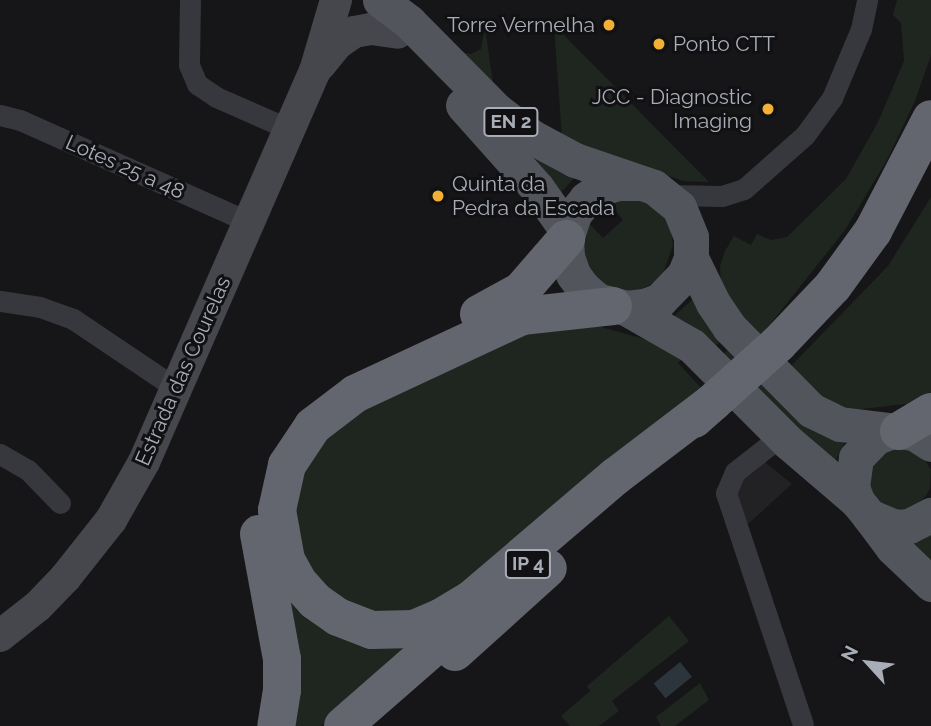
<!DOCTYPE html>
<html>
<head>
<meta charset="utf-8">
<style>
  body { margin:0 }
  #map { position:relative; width:931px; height:726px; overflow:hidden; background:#161618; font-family:Raleway,sans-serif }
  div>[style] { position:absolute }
  .built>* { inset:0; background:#222225 }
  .green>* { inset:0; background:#1e261f }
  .water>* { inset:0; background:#2c353c; transform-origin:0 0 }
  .street>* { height:21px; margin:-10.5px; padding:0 10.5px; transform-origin:10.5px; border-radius:10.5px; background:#37383d }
  .secondary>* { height:32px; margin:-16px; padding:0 16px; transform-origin:16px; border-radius:16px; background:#45474d }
  .primary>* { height:35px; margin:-17.5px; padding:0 17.5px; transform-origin:17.5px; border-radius:17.5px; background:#53555c }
  .highway>* { height:38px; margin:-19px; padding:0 19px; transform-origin:19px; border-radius:19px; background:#63666e }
  .dots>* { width:19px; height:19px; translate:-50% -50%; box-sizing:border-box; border:4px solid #111113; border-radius:50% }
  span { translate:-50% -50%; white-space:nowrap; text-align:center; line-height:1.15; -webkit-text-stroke:6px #111113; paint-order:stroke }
  .shield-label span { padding:2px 5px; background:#111113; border:2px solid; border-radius:5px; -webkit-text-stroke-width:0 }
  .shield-label { font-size:19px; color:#a8adb8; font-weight:700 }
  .poi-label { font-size:21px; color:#a8adb8 }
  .right { translate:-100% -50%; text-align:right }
  .left { translate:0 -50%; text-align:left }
  .street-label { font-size:21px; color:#a8adb8 }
  .north { position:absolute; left:833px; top:628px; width:70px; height:70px; -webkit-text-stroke:5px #111113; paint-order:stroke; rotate:297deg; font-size:19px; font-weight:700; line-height:28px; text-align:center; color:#a8adb8 }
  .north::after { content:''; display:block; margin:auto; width:24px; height:32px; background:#a8adb8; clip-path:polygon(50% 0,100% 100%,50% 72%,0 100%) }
</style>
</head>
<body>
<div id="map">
  <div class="built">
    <i style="clip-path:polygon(761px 459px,792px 484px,747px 525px,735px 489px,736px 478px)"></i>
  </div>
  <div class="green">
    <i style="clip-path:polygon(897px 0,931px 0,931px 55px,915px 101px,887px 160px,845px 230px,760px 337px,731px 305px,721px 285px,720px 266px,725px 251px,734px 236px,751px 245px,757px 234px,771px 240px,787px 237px,846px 179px,878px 122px,904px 61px,901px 23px,893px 15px)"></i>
    <i style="clip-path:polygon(554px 25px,709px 182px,683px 181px,562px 139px)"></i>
    <i style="clip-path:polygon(485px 28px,493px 83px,461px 52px,471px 54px,481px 49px)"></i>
    <i style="clip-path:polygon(509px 135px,575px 177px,555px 199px)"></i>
    <i style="clip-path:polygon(931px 197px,931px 401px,854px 410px,828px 401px,791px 366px,888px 266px)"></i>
    <i style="clip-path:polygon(638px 199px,652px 205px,664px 216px,671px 230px,673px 245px,663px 274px,651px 284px,637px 291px,622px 292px,593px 279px,579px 252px,586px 220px,603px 238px,623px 220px,607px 201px)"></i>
    <i style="clip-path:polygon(695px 297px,724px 338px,709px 352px,672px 318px)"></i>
    <i style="clip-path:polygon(580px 321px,662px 344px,685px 356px,678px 363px,705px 392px,443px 607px,373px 616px,314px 581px,292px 526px,304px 469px,321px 441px,350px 418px,401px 391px,546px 325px)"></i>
    <i style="clip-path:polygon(732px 346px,828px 436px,845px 442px,835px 462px,717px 360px)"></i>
    <i style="clip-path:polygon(896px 445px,923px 456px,931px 470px,930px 488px,926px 496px,913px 507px,896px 511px,878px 503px,867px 485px,870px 463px,876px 455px)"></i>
    <i style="clip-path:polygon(931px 533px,931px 568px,902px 542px)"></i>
    <i style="clip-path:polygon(292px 589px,412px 643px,321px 726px,287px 726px,287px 629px)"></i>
    <i style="clip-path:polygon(669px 616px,689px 641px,612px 701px,619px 711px,599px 726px,570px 726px,561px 716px,590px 691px,587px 686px)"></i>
    <i style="clip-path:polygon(700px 683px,709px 700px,675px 726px,661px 726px,656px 717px)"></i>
  </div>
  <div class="water">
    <i style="left:680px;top:662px;width:19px;height:34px;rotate:51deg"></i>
  </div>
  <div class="street">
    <i style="left:190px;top:0;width:65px;rotate:90.9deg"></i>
    <i style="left:189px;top:65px;width:21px;rotate:67deg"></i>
    <i style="left:197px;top:84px;width:23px;rotate:34deg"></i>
    <i style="left:216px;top:97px;width:80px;rotate:23.7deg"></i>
    <i style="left:0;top:115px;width:21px;rotate:14deg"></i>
    <i style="left:20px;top:120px;width:251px;rotate:24deg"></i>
    <i style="left:667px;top:195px;width:55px;rotate:1deg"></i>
    <i style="left:722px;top:196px;width:23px;rotate:-18deg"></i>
    <i style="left:744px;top:189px;width:81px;rotate:-41.5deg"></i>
    <i style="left:805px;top:135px;width:46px;rotate:-53.9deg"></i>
    <i style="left:832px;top:98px;width:75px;rotate:-67.2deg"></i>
    <i style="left:861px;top:29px;width:30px;rotate:-78deg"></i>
    <i style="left:0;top:301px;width:40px;rotate:8.5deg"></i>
    <i style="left:40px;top:307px;width:35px;rotate:20deg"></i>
    <i style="left:73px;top:319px;width:125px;rotate:33.9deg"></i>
    <i style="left:782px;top:435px;width:60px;rotate:141.8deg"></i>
    <i style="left:735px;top:472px;width:23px;rotate:113deg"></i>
    <i style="left:726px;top:493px;width:243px;rotate:71.6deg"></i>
    <i style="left:0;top:454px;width:32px;rotate:30deg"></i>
    <i style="left:28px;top:470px;width:46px;rotate:45.9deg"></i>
  </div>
  <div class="secondary">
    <i style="left:320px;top:65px;width:27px;rotate:-51deg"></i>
    <i style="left:337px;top:44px;width:21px;rotate:-35deg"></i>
    <i style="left:354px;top:32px;width:17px;rotate:-10deg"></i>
    <i style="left:371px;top:29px;width:27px;rotate:8deg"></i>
    <i style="left:0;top:636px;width:48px;rotate:-38.3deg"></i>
    <i style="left:38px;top:606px;width:39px;rotate:-46deg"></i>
    <i style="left:65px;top:578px;width:74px;rotate:-51.6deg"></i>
    <i style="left:111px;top:520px;width:67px;rotate:-60.4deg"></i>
    <i style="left:144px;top:462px;width:427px;rotate:-66.4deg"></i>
    <i style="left:315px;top:71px;width:74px;rotate:-73.5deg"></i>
  </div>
  <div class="primary">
    <i style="left:380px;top:0;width:36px;rotate:37deg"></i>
    <i style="left:409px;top:22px;width:124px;rotate:45.3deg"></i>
    <i style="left:496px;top:110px;width:45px;rotate:36.9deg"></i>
    <i style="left:532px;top:137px;width:49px;rotate:28.1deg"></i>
    <i style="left:575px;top:160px;width:83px;rotate:18.9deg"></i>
    <i style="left:654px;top:187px;width:32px;rotate:39deg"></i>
    <i style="left:679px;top:207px;width:32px;rotate:68deg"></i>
    <i style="left:691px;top:237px;width:21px;rotate:90deg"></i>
    <i style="left:691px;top:258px;width:18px;rotate:112deg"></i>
    <i style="left:684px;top:275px;width:35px;rotate:134deg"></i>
    <i style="left:660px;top:300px;width:17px;rotate:159deg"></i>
    <i style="left:644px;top:306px;width:18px;rotate:174deg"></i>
    <i style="left:626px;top:308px;width:30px;rotate:-165deg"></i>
    <i style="left:597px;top:300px;width:18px;rotate:-139deg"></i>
    <i style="left:583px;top:288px;width:17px;rotate:-126deg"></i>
    <i style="left:573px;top:274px;width:18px;rotate:-109deg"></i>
    <i style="left:567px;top:257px;width:18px;rotate:-93deg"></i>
    <i style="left:566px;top:239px;width:26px;rotate:-72deg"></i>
    <i style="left:574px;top:214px;width:19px;rotate:-51deg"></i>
    <i style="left:586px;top:199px;width:19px;rotate:-36deg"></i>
    <i style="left:601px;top:188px;width:19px;rotate:-16deg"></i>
    <i style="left:619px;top:183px;width:19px"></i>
    <i style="left:463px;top:105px;width:111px;rotate:48.3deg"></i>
    <i style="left:537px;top:188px;width:54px;rotate:54.8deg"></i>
    <i style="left:691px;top:258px;width:50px;rotate:63.9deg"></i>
    <i style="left:713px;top:303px;width:29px;rotate:56deg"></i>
    <i style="left:729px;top:327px;width:117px;rotate:45.3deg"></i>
    <i style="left:811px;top:410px;width:32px;rotate:26deg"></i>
    <i style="left:840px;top:424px;width:75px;rotate:6.9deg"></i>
    <i style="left:914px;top:433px;width:20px;rotate:33deg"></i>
    <i style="left:626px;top:308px;width:76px;rotate:29.9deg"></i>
    <i style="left:692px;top:346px;width:136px;rotate:45deg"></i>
    <i style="left:788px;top:442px;width:91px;rotate:40.5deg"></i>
    <i style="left:890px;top:432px;width:15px;rotate:160deg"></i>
    <i style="left:876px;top:437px;width:29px;rotate:134deg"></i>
    <i style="left:856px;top:458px;width:29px;rotate:98deg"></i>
    <i style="left:852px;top:487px;width:15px;rotate:70deg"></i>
    <i style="left:857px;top:501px;width:19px;rotate:51deg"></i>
    <i style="left:869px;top:516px;width:28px;rotate:23deg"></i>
    <i style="left:895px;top:527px;width:14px;rotate:-4deg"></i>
    <i style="left:909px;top:526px;width:25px;rotate:-27deg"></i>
    <i style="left:869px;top:516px;width:39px;rotate:53deg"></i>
    <i style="left:892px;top:547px;width:54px;rotate:43.5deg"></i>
  </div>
  <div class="highway">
    <i style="left:613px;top:306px;width:92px;rotate:173.7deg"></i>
    <i style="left:522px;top:316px;width:184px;rotate:155deg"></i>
    <i style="left:355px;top:394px;width:53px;rotate:142.7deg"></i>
    <i style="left:313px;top:426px;width:47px;rotate:123.7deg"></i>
    <i style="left:287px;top:465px;width:46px;rotate:102.5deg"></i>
    <i style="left:277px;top:510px;width:51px;rotate:79.8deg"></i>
    <i style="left:286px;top:560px;width:25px;rotate:61deg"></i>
    <i style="left:298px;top:582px;width:25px;rotate:48deg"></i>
    <i style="left:315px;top:601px;width:28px;rotate:35deg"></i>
    <i style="left:338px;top:617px;width:36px;rotate:21deg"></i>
    <i style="left:372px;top:630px;width:42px;rotate:-1.4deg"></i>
    <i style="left:414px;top:629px;width:28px;rotate:-23deg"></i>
    <i style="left:440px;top:618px;width:39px;rotate:-31deg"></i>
    <i style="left:473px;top:598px;width:188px;rotate:-40.5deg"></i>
    <i style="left:616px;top:476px;width:122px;rotate:-37.3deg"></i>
    <i style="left:479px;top:314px;width:48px;rotate:-28.7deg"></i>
    <i style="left:521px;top:291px;width:69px;rotate:-49.1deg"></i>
    <i style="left:694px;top:419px;width:113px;rotate:-41.8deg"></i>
    <i style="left:778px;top:344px;width:80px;rotate:-46.5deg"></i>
    <i style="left:833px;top:286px;width:68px;rotate:-54deg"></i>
    <i style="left:873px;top:231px;width:126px;rotate:-62.6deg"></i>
    <i style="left:899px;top:431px;width:37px;rotate:-31deg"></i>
    <i style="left:259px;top:534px;width:127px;rotate:79.6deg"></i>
    <i style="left:282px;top:659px;width:31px;rotate:90deg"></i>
    <i style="left:282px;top:690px;width:36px;rotate:99deg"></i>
    <i style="left:455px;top:652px;width:125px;rotate:-42.1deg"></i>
    <i style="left:343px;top:726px;width:164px;rotate:-41.1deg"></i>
  </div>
  <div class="dots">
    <i style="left:609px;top:25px;background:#f2b134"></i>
    <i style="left:659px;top:44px;background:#f2b134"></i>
    <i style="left:768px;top:109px;background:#f2b134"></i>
    <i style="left:438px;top:196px;background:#f2b134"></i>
  </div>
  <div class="shield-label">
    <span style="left:511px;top:122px">EN 2</span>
    <span style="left:528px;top:564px">IP 4</span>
  </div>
  <div class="poi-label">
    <span class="right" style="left:595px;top:25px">Torre Vermelha</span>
    <span class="left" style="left:673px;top:44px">Ponto CTT</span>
    <span class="right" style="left:752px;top:109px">JCC - Diagnostic<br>Imaging</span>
    <span class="left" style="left:452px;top:196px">Quinta da<br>Pedra da Escada</span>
  </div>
  <div class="street-label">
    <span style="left:125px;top:167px;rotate:24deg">Lotes 25 a 48</span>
    <span style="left:183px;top:371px;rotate:-66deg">Estrada das Courelas</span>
  </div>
  <div class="north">N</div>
</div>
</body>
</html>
